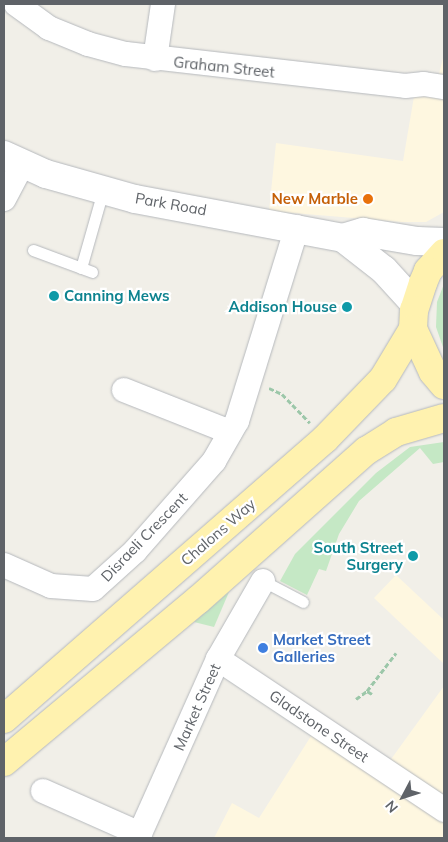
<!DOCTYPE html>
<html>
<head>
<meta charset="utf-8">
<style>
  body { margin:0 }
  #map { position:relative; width:448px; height:842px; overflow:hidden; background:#f1efe8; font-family:Mulish,sans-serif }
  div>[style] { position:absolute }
  .commercial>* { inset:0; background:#fef7e0 }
  .green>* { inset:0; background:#c5e8c5 }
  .path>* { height:3px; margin-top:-1.5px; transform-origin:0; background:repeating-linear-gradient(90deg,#9cc7a9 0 5px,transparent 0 7.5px) }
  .roads { filter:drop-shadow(0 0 1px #b5b8bc) drop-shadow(0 0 1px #b5b8bc) }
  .service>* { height:11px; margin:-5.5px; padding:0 5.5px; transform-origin:5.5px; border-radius:5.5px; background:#fff }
  .minor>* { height:24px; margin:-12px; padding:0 12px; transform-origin:12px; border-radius:12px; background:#fff }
  .tertiary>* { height:28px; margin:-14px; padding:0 14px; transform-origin:14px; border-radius:14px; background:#fff }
  .primary>* { height:28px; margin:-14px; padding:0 14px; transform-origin:14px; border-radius:14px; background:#fff2af }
  .dots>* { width:14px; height:14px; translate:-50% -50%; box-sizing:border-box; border:2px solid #fff; border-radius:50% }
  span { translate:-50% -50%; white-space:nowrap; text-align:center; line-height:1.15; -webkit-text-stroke:4.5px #fff; paint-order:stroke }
  .street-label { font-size:15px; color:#5f6368 }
  .food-label { font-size:15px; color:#c56008; font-weight:700 }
  .right { translate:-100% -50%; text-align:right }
  .culture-label { font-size:15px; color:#0d838f; font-weight:700 }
  .left { translate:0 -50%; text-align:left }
  .shop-label { font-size:15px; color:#366cbe; font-weight:700 }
  .frame { position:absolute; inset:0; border:5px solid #5f6368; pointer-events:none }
  .north { position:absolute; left:378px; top:772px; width:50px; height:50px; -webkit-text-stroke:4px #fff; paint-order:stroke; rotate:230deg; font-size:14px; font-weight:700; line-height:20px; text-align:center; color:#5f6368 }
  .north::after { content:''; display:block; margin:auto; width:18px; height:22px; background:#5f6368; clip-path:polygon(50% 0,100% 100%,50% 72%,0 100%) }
</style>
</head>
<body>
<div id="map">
  <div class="commercial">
    <i style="clip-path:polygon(444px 54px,444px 212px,426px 222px,402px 222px,269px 211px,276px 143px,403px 161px,418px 73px,439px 74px)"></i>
    <i style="clip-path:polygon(396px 575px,444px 620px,444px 664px,374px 598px)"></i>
    <i style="clip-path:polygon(444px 686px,444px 838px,214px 838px,232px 803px,259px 818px,313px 733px,389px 762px)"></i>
  </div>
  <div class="green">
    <i style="clip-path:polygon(444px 284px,444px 350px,436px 327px,437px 302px)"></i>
    <i style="clip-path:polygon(444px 442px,444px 462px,433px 464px,420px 448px,359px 501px,339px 534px,326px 571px,319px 569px,307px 595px,280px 581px,295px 554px,376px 473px,410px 447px)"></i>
    <i style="clip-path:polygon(229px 592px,214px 627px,194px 622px)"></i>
  </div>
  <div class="path">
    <i style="left:269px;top:388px;width:14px;rotate:25deg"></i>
    <i style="left:282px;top:394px;width:40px;rotate:46deg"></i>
    <i style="left:372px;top:694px;width:6px;rotate:-149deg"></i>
    <i style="left:367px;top:691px;width:48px;rotate:-52.7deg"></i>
    <i style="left:356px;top:699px;width:14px;rotate:-36deg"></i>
  </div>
  <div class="roads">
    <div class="service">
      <i style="left:33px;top:250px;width:63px;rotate:20.4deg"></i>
      <i style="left:81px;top:268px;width:80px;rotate:-74.1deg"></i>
      <i style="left:263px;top:581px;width:45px;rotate:27.7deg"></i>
    </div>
    <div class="minor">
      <i style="left:16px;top:4px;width:41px;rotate:36deg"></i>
      <i style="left:49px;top:28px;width:42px;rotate:22.3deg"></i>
      <i style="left:88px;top:44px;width:39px;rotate:15deg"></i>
      <i style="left:126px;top:54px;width:281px;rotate:6.5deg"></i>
      <i style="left:405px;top:86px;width:19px;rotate:-6deg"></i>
      <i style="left:424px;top:84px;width:20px;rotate:9deg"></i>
      <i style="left:155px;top:59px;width:56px;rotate:-81.7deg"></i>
      <i style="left:4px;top:199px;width:41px;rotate:-62.2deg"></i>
      <i style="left:124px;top:390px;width:114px;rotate:21.6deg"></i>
      <i style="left:4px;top:565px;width:51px;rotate:24.1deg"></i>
      <i style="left:51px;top:586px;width:42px;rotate:4.1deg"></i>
      <i style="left:93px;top:589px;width:57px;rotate:-42.1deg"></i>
      <i style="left:135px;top:551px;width:120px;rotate:-48.7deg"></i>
      <i style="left:214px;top:461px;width:46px;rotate:-60.1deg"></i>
      <i style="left:237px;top:421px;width:203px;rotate:-72.8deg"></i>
      <i style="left:218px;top:659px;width:272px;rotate:33.7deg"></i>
      <i style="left:43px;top:791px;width:106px;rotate:23.9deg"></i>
      <i style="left:138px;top:838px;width:196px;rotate:-65.9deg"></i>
      <i style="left:218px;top:659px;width:90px;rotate:-60deg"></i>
    </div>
    <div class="tertiary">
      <i style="left:4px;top:155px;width:46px;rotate:24.3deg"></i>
      <i style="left:46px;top:174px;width:92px;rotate:15.7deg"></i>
      <i style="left:135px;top:199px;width:212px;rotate:10.6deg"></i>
      <i style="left:343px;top:238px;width:21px;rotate:-17deg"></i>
      <i style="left:363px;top:232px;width:55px;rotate:9.5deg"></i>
      <i style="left:417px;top:241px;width:27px;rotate:2deg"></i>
      <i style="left:343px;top:238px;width:52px;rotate:38deg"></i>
      <i style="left:384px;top:270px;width:46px;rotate:47.6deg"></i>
    </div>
    <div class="primary">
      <i style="left:444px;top:253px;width:24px;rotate:132deg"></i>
      <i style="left:428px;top:271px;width:13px;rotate:113deg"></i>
      <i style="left:423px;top:283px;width:28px;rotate:108deg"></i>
      <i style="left:414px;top:310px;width:19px;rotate:93deg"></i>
      <i style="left:413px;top:329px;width:47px;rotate:65.1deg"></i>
      <i style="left:433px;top:372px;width:17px;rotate:50deg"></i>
      <i style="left:4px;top:719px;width:426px;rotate:-41.1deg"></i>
      <i style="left:325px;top:439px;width:83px;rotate:-46deg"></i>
      <i style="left:383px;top:379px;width:58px;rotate:-59deg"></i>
      <i style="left:4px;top:762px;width:253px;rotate:-39.9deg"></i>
      <i style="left:198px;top:600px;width:225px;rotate:-41.6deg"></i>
      <i style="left:366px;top:451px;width:36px;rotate:-32deg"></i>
      <i style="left:396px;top:432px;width:50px;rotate:-16.3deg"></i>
    </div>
  </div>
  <div class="dots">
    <i style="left:368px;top:199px;background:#e8710a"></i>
    <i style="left:54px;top:296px;background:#0f9aa8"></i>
    <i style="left:347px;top:307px;background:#0f9aa8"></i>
    <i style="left:413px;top:556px;background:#0f9aa8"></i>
    <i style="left:263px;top:648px;background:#3f7fe0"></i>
  </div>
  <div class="street-label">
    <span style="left:224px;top:67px;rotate:6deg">Graham Street</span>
    <span style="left:171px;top:204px;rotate:10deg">Park Road</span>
    <span style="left:218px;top:532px;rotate:-41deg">Chalons Way</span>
    <span style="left:144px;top:537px;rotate:-46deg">Disraeli Crescent</span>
    <span style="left:197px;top:707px;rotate:-66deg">Market Street</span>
    <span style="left:319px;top:726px;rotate:34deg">Gladstone Street</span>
  </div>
  <div class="food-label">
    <span class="right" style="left:358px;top:199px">New Marble</span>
  </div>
  <div class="culture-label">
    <span class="left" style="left:64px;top:296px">Canning Mews</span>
    <span class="right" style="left:337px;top:307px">Addison House</span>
    <span class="right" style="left:403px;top:556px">South Street<br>Surgery</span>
  </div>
  <div class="shop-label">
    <span class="left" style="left:273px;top:648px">Market Street<br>Galleries</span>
  </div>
  <div class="frame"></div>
  <div class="north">N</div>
</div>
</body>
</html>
